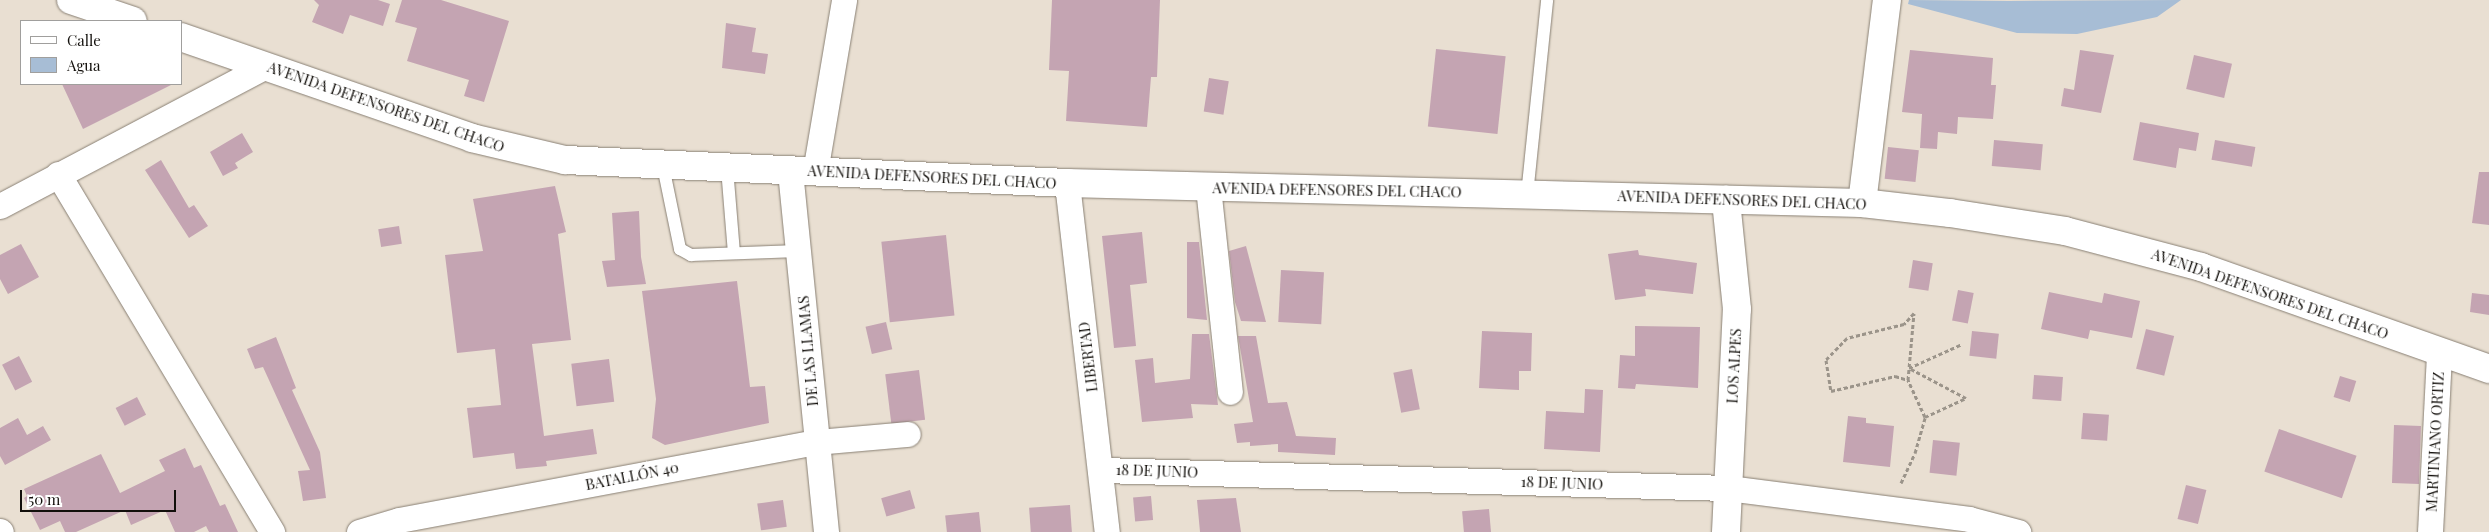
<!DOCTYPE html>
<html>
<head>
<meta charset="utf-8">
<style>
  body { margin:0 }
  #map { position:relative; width:2489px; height:532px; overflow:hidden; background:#e9dfd2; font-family:"Playfair Display",serif }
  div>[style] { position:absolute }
  .water>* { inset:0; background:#a7bdd5 }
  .building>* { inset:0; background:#c4a4b2; transform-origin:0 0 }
  .path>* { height:3px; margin-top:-1.5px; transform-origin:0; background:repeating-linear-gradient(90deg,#9b948a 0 4px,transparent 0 6.5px) }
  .roads { filter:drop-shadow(0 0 1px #898074) drop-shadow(0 0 1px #898074) }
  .lane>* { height:12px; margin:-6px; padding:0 6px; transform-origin:6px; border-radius:6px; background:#fff }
  .street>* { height:25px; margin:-12.5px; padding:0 12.5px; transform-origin:12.5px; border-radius:12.5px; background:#fff }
  .secondary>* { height:28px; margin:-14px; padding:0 14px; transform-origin:14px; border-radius:14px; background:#fff }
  span { translate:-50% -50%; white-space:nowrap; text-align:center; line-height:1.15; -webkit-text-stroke:4.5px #fff; paint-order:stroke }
  .street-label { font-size:15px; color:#120f0b }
  .legend { position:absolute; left:20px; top:20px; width:162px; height:65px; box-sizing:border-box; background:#fff; border:1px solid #a09f9d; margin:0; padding:6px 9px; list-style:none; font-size:15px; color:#120f0b }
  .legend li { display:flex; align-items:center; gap:10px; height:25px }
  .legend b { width:25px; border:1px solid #a09f9d }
  .scale { position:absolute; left:20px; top:490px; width:156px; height:22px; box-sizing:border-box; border:2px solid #120f0b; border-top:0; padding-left:6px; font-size:15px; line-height:18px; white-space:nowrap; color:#120f0b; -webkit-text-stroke:4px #fff; paint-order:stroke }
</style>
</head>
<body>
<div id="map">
  <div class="water">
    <i style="clip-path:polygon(1909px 0,2009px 1px,2181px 0,2157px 17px,2077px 34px,2017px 33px,1908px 4px)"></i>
  </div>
  <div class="building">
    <i style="clip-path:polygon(314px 0,378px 0,390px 4px,383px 26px,350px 15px,343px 34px,312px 22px,319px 5px)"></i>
    <i style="clip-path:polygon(402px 0,441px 0,509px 21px,484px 102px,464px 96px,469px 80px,407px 61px,417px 28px,395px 22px)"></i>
    <i style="clip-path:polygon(1052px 0,1160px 0,1157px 77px,1151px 77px,1147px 127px,1066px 121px,1069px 71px,1049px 70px)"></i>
    <i style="clip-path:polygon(726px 23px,756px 28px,752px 52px,768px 54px,765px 74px,722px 68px)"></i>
    <i style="left:1436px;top:49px;width:70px;height:78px;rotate:6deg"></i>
    <i style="clip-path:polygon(1910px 50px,1993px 58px,1991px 85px,1996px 85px,1993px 119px,1958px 117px,1957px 134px,1938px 132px,1937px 149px,1920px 148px,1922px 114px,1902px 112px)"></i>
    <i style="clip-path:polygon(2080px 50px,2114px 55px,2101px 113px,2061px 106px,2064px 88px,2074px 90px)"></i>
    <i style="left:2194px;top:55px;width:39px;height:35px;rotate:13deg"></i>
    <i style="left:1209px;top:78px;width:20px;height:34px;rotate:9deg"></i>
    <i style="clip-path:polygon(62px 84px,173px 84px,83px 129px)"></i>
    <i style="clip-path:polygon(2140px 122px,2199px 133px,2196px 151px,2179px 148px,2176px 168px,2133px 160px)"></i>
    <i style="clip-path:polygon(242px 133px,253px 152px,235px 163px,238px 168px,223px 176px,210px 152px)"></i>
    <i style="left:1994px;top:140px;width:49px;height:26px;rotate:5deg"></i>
    <i style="left:2215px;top:140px;width:41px;height:20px;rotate:10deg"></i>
    <i style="left:1888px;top:147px;width:31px;height:32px;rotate:6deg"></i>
    <i style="clip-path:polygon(161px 160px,189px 208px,194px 205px,208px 226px,189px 238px,145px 170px)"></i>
    <i style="clip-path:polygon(2479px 172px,2489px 172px,2489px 225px,2472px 223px)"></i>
    <i style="clip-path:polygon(555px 186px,566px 232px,558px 234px,571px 340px,532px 344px,544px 436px,593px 429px,597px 454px,546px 461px,547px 466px,516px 469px,514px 453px,473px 458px,467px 408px,501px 405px,495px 349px,457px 353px,445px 255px,483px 251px,473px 199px)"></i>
    <i style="clip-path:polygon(639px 211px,641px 257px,646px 284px,607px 287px,602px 261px,615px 260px,612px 213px)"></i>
    <i style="left:399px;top:226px;width:18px;height:21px;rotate:81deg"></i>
    <i style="clip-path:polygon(1142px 232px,1147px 283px,1130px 285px,1136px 346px,1114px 348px,1102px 236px)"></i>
    <i style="left:946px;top:235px;width:81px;height:65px;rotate:84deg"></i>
    <i style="clip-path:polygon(1187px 242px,1199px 242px,1207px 320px,1187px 318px)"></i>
    <i style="clip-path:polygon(21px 244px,39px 277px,8px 294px,0 279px,0 255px)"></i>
    <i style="clip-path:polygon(1246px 246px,1266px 322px,1241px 321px,1235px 302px,1229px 251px)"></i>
    <i style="clip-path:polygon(1638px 250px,1639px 255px,1697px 263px,1693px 294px,1645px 289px,1646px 296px,1615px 300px,1608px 254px)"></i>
    <i style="left:1913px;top:260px;width:20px;height:28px;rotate:9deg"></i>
    <i style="left:1281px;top:270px;width:43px;height:52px;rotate:3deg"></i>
    <i style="clip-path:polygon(737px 281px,750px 387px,765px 386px,769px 423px,665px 445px,652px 438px,656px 399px,642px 291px)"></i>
    <i style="left:1958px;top:290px;width:16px;height:31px;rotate:11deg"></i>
    <i style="clip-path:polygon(2049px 292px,2102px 303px,2104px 293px,2140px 301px,2132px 338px,2090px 330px,2088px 339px,2041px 329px)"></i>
    <i style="clip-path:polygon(2472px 293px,2489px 295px,2489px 315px,2470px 312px)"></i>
    <i style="left:886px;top:322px;width:28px;height:21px;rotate:77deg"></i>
    <i style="clip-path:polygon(1635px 326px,1700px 327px,1698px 388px,1636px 384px,1635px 389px,1618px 388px,1620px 355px,1635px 356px)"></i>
    <i style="left:2146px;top:329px;width:29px;height:41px;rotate:14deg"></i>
    <i style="clip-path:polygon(1482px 331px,1532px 333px,1531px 371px,1519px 371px,1519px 390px,1479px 388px)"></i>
    <i style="left:1972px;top:331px;width:27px;height:25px;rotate:6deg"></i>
    <i style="clip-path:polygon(1192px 334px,1209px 334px,1218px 405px,1191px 404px,1193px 418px,1142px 422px,1135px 360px,1153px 358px,1155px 383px,1190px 379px)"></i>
    <i style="clip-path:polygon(1238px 336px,1256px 336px,1268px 403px,1287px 402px,1296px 436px,1336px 438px,1335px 455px,1278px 452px,1278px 444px,1250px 446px,1250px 442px,1237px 443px,1234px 424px,1253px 422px)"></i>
    <i style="clip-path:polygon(276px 337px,296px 388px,292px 390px,320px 452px,326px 498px,303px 501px,298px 471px,310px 470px,263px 367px,255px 369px,247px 349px)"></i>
    <i style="left:19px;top:356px;width:29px;height:19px;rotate:63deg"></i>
    <i style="left:609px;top:359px;width:43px;height:38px;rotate:83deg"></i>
    <i style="left:1412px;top:369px;width:41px;height:19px;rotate:79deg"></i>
    <i style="left:919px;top:370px;width:50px;height:34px;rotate:83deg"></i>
    <i style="left:2034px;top:375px;width:29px;height:24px;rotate:4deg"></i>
    <i style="left:2340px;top:376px;width:17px;height:22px;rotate:17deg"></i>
    <i style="clip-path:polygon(1585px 389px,1603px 390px,1600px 452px,1544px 449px,1546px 411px,1584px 413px)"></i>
    <i style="left:137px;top:397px;width:20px;height:24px;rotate:63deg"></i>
    <i style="left:2083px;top:413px;width:26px;height:26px;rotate:4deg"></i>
    <i style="clip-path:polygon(1848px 416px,1866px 418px,1866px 423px,1894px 426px,1890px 467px,1843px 462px)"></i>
    <i style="clip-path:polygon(18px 418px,27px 435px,43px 426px,51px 440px,5px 465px,0 456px,0 428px)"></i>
    <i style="left:2394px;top:425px;width:27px;height:58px;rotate:2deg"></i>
    <i style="left:2279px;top:429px;width:82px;height:45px;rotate:19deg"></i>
    <i style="left:1933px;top:440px;width:27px;height:33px;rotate:6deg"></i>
    <i style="clip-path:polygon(185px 448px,194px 468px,201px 465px,220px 506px,225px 504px,238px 532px,209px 532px,206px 526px,194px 532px,175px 532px,165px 510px,131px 525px,125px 510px,76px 532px,65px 532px,60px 521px,40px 530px,24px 498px,27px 496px,24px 489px,101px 454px,120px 493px,165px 471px,159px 460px)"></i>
    <i style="left:2186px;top:485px;width:21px;height:35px;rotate:14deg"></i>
    <i style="left:910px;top:490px;width:19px;height:30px;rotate:74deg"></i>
    <i style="left:1151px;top:496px;width:24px;height:18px;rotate:85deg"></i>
    <i style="clip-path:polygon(1236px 498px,1241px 532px,1200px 532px,1197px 500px)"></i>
    <i style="left:783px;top:500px;width:27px;height:26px;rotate:82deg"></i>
    <i style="left:1070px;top:505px;width:27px;height:41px;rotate:86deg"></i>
    <i style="left:1489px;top:509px;width:23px;height:27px;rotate:85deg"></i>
    <i style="left:979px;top:512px;width:20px;height:34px;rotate:84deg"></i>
  </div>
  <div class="path">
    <i style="left:1925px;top:417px;width:45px;rotate:-24.9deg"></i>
    <i style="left:1966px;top:398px;width:64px;rotate:-152.2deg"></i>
    <i style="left:1909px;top:368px;width:58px;rotate:-24.4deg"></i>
    <i style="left:1901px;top:483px;width:33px;rotate:-65deg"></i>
    <i style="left:1915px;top:453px;width:37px;rotate:-74deg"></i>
    <i style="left:1925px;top:417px;width:41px;rotate:-114.7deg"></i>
    <i style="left:1908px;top:380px;width:67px;rotate:-84.9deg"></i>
    <i style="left:1914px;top:313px;width:15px;rotate:132deg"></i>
    <i style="left:1904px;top:324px;width:59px;rotate:166.2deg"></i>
    <i style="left:1847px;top:338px;width:30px;rotate:134deg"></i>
    <i style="left:1826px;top:360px;width:31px;rotate:81deg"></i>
    <i style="left:1831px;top:391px;width:66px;rotate:-13.2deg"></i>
    <i style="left:1895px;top:376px;width:14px;rotate:17deg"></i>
  </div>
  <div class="roads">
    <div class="lane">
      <i style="left:663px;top:166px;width:85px;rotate:78.4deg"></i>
      <i style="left:680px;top:249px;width:13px;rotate:29deg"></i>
      <i style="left:691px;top:255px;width:107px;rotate:-2.1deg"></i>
      <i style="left:727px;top:168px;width:85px;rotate:85.3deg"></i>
      <i style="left:1527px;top:195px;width:196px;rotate:-84.1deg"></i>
    </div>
    <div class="street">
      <i style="left:790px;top:171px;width:363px;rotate:84.3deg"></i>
      <i style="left:815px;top:172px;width:174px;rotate:-80.4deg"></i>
      <i style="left:58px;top:174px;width:417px;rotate:59.1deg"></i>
      <i style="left:1067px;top:183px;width:351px;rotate:83.5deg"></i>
      <i style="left:1208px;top:187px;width:206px;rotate:83.9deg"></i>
      <i style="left:0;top:206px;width:300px;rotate:-27.8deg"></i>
      <i style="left:1102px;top:470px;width:626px;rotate:1.65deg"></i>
      <i style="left:1728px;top:488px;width:243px;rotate:7.3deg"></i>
      <i style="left:1969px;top:519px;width:51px;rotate:14.9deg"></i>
      <i style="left:0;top:531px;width:1px;rotate:45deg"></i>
      <i style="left:359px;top:532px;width:42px;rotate:-16.7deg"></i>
      <i style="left:399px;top:520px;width:424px;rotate:-10.6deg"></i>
      <i style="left:816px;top:442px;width:92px;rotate:-5deg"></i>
      <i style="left:2430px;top:532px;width:180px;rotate:-87.1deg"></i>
    </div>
    <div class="secondary">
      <i style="left:71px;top:0;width:65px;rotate:18.7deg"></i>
      <i style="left:181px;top:37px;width:308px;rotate:19.1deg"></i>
      <i style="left:472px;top:138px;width:96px;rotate:13.3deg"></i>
      <i style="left:565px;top:160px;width:503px;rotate:2.62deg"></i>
      <i style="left:1067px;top:183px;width:795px;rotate:1.44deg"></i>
      <i style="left:1862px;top:203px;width:89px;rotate:6.5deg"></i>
      <i style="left:1950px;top:213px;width:116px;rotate:8.9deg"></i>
      <i style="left:2065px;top:231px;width:141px;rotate:14.8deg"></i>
      <i style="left:2201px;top:267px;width:306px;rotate:19.5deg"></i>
      <i style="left:1862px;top:203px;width:205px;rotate:-83deg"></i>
      <i style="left:1726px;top:532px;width:223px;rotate:-87.2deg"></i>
      <i style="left:1737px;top:309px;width:110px;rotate:-95.8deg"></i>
    </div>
  </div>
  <div class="street-label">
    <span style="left:386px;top:107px;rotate:19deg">AVENIDA DEFENSORES DEL CHACO</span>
    <span style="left:932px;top:177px;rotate:3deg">AVENIDA DEFENSORES DEL CHACO</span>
    <span style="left:1337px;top:190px;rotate:1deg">AVENIDA DEFENSORES DEL CHACO</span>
    <span style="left:1742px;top:200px;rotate:2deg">AVENIDA DEFENSORES DEL CHACO</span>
    <span style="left:2270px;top:294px;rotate:19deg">AVENIDA DEFENSORES DEL CHACO</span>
    <span style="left:808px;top:351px;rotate:-95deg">DE LAS LLAMAS</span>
    <span style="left:1088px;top:357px;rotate:-97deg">LIBERTAD</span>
    <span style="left:1734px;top:366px;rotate:-87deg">LOS ALPES</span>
    <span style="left:2435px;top:442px;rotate:-87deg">MARTINIANO ORTIZ</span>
    <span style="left:1157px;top:471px;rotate:2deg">18 DE JUNIO</span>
    <span style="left:632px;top:476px;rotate:-11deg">BATALLÓN 40</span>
    <span style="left:1562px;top:483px;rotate:2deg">18 DE JUNIO</span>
  </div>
  <ul class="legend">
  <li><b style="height:6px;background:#fff"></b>Calle</li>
  <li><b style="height:14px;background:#a7bdd5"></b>Agua</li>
  </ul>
  <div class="scale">50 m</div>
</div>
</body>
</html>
